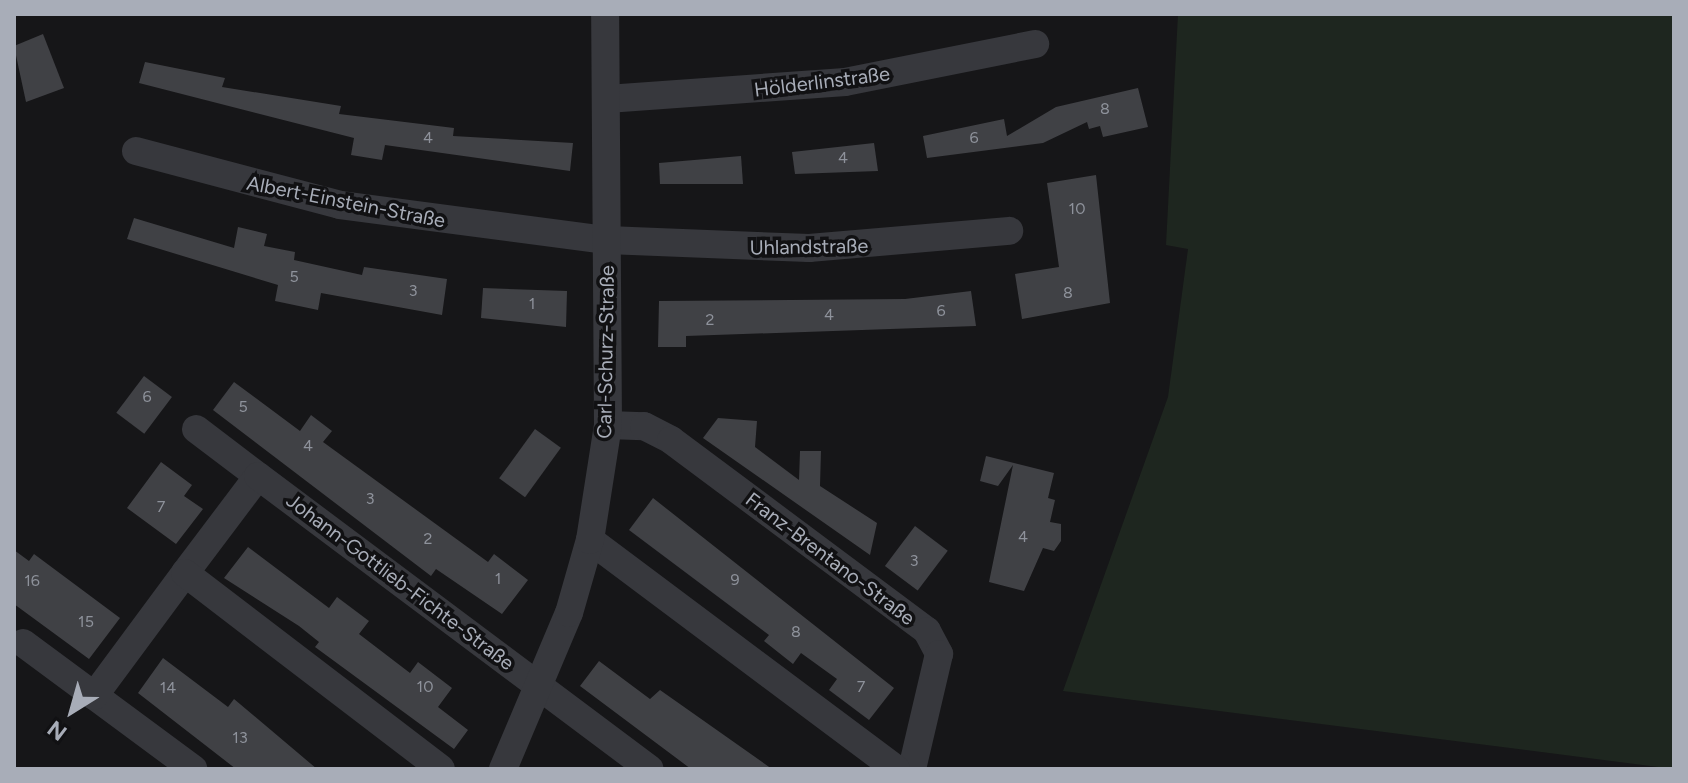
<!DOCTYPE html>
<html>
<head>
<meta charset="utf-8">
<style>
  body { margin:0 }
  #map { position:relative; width:1688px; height:783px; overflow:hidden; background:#161618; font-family:Figtree,sans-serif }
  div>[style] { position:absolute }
  .green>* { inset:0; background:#1e261f }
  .building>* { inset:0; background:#404145; transform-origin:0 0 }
  .street>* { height:28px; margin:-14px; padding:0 14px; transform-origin:14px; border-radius:14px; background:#37383d }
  span { translate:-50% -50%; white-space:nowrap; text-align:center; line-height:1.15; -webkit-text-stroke:7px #111113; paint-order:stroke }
  .number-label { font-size:16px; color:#8e929b }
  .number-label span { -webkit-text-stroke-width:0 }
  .street-label { font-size:20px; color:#a8adb8 }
  .frame { position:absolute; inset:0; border:16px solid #a8adb8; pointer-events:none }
  .north { position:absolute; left:32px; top:671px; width:80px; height:80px; -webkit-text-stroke:6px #111113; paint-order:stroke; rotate:217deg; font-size:22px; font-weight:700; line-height:32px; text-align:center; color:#a8adb8 }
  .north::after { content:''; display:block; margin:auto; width:28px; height:36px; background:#a8adb8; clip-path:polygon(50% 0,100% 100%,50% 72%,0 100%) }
</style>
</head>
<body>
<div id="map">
  <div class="green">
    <i style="clip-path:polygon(1178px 14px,1674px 14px,1674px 769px,1063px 691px,1168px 397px,1188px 249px,1166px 245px)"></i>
  </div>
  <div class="building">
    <i style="clip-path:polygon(43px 34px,64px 88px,26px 102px,14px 46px)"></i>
    <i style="clip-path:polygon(145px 62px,225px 78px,222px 87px,341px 106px,339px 114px,454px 128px,453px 136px,573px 143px,570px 171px,385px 145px,382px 160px,351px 155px,354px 138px,139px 83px)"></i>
    <i style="clip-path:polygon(1138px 88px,1148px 127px,1103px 137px,1100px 126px,1089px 129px,1087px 122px,1043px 143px,927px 158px,923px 136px,1004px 119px,1007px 136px,1056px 107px)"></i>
    <i style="clip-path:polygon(874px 143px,878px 171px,795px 174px,792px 152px)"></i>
    <i style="clip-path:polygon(741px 156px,743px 184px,660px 184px,659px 163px)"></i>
    <i style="clip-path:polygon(1096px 175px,1110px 303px,1022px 319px,1015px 274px,1059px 267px,1047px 183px)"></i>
    <i style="clip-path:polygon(134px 218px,234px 248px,238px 227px,267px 234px,264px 246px,295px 252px,294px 260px,362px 275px,364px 267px,447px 279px,442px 315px,321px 293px,318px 310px,275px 301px,278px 285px,127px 239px)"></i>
    <i style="clip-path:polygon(483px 288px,567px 291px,566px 327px,481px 318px)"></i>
    <i style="clip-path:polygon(971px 291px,976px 326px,686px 336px,686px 347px,658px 347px,659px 301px,905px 299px)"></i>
    <i style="left:144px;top:376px;width:35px;height:46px;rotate:37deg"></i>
    <i style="clip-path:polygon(234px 382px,300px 431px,311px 415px,332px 431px,323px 442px,488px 562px,494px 554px,528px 580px,502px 614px,436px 569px,431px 576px,213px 410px)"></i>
    <i style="clip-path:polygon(718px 418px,757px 421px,755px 447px,799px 480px,800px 451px,821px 451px,820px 486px,877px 523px,870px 555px,703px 438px)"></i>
    <i style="left:535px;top:429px;width:32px;height:61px;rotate:36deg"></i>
    <i style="clip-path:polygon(986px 456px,1054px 473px,1048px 498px,1055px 500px,1050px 522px,1061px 524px,1061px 541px,1054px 551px,1043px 548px,1024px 591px,989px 582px,1013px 465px,998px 486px,980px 481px)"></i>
    <i style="clip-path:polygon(161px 462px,192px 485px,184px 496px,203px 509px,176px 544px,127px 508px)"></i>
    <i style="clip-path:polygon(653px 498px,894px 688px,869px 720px,829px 690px,837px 679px,801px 653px,793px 664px,764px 641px,769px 635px,629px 530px)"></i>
    <i style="left:915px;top:526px;width:41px;height:50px;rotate:37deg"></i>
    <i style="clip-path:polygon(248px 547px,329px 608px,337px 597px,369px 621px,359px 634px,410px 673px,418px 662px,452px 688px,438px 707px,468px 730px,454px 749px,315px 647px,319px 642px,299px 626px,224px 578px)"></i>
    <i style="clip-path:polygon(14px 550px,29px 561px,34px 554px,120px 618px,89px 659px,14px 604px)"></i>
    <i style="clip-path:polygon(163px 658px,228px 707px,234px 699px,317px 769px,236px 769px,138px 693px)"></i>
    <i style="clip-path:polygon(599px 661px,650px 699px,660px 690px,772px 769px,691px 769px,580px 686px)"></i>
  </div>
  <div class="street">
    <i style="left:607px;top:99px;width:239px;rotate:-4.1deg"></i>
    <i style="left:845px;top:82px;width:194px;rotate:-11.3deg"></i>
    <i style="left:136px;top:151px;width:211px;rotate:14.8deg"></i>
    <i style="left:340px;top:205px;width:269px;rotate:7.5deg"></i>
    <i style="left:607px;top:240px;width:202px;rotate:2.3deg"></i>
    <i style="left:809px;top:248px;width:201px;rotate:-4.9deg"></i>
    <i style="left:608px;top:425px;width:36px;rotate:2deg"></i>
    <i style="left:644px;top:426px;width:30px;rotate:27deg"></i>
    <i style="left:671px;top:440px;width:319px;rotate:36.7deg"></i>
    <i style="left:927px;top:631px;width:26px;rotate:62deg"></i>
    <i style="left:939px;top:654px;width:118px;rotate:103.2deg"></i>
    <i style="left:196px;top:429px;width:78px;rotate:37.2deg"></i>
    <i style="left:590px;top:540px;width:382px;rotate:36.8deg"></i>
    <i style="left:185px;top:573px;width:121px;rotate:-53deg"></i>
    <i style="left:258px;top:476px;width:489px;rotate:36.8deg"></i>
    <i style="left:23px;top:643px;width:212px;rotate:36.5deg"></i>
    <i style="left:94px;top:696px;width:153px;rotate:-53.5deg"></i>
    <i style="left:185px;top:573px;width:322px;rotate:37.4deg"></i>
    <i style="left:503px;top:769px;width:169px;rotate:-67.1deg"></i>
    <i style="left:569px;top:613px;width:76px;rotate:-74deg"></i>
    <i style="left:590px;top:540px;width:116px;rotate:-81.1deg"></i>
    <i style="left:608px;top:425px;width:411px;rotate:-90.4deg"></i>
  </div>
  <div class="number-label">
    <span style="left:1105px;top:109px">8</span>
    <span style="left:428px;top:138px">4</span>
    <span style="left:974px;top:138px">6</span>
    <span style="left:843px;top:158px">4</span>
    <span style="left:1077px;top:209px">10</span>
    <span style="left:294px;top:277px">5</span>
    <span style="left:413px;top:291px">3</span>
    <span style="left:1068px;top:293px">8</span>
    <span style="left:532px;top:304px">1</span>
    <span style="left:941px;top:311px">6</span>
    <span style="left:829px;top:315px">4</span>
    <span style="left:710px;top:320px">2</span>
    <span style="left:147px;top:397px">6</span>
    <span style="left:243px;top:407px">5</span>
    <span style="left:308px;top:446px">4</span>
    <span style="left:370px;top:499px">3</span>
    <span style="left:161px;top:507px">7</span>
    <span style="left:1023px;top:537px">4</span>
    <span style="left:428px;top:539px">2</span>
    <span style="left:914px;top:561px">3</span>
    <span style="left:498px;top:579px">1</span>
    <span style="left:735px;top:580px">9</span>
    <span style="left:32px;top:581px">16</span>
    <span style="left:86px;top:622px">15</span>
    <span style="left:796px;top:632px">8</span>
    <span style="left:425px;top:687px">10</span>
    <span style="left:861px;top:687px">7</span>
    <span style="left:168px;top:688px">14</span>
    <span style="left:240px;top:738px">13</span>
  </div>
  <div class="street-label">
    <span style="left:822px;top:82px;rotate:-7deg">Hölderlinstraße</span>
    <span style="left:346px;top:202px;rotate:11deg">Albert-Einstein-Straße</span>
    <span style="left:809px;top:247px;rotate:-1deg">Uhlandstraße</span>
    <span style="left:606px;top:352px;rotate:-89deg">Carl-Schurz-Straße</span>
    <span style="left:830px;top:559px;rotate:37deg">Franz-Brentano-Straße</span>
    <span style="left:400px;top:582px;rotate:37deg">Johann-Gottlieb-Fichte-Straße</span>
  </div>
  <div class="frame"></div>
  <div class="north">N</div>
</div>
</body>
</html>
